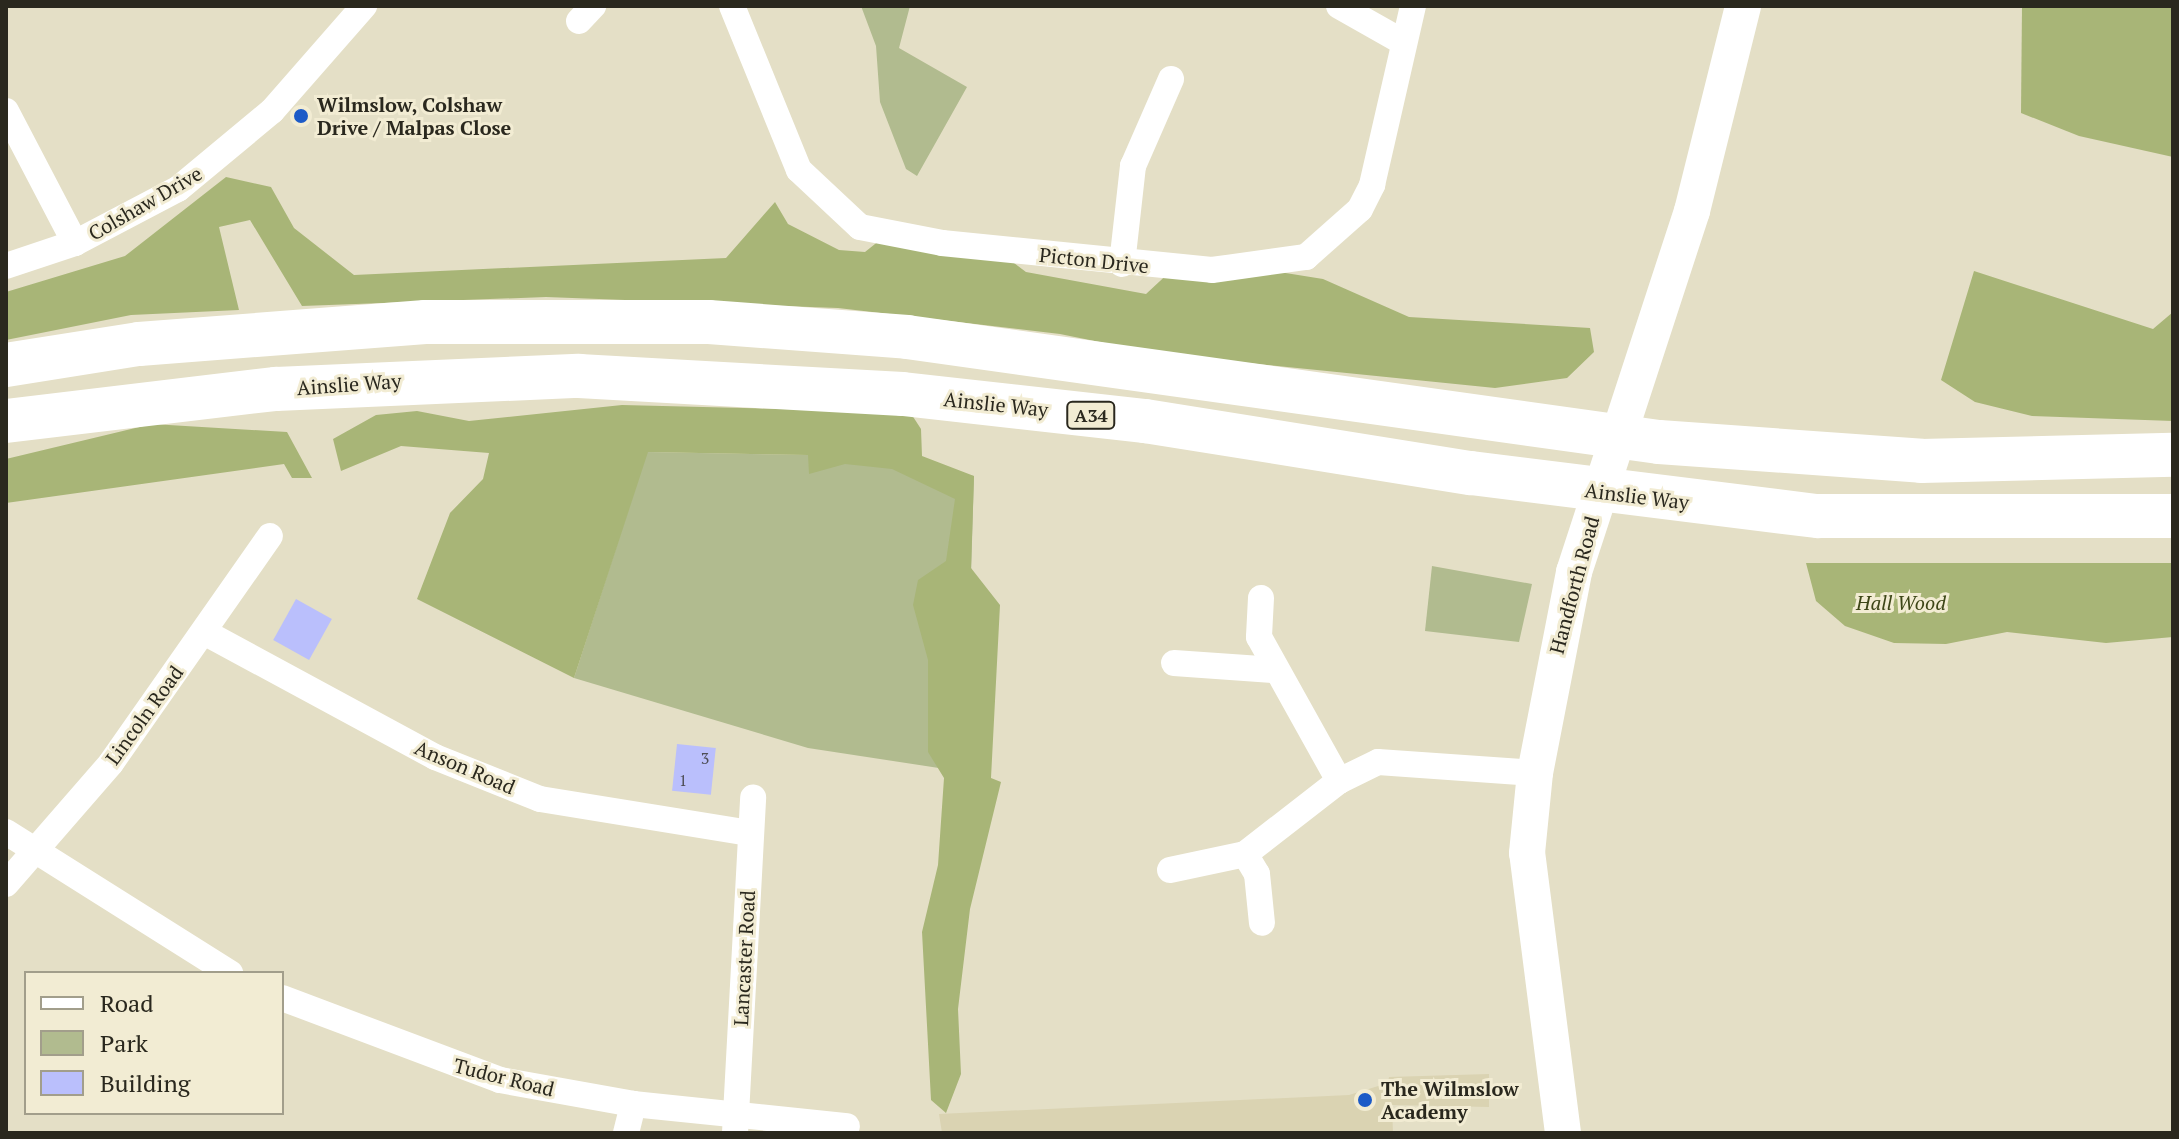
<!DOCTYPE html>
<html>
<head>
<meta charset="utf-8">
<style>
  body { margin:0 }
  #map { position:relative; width:2179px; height:1139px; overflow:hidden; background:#e4dfc6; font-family:"PT Serif",serif }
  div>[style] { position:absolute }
  .built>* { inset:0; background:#dad3b2 }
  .green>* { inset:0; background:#b1bb8f }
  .forest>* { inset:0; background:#a8b577 }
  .building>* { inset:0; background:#babffc; transform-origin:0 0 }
  .street>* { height:26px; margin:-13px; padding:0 13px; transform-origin:13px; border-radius:13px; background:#fff }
  .secondary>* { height:36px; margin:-18px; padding:0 18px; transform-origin:18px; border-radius:18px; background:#fff }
  .highway>* { height:44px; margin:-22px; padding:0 22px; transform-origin:22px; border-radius:22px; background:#fff }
  .dots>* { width:22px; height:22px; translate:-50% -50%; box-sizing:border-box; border:4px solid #f2ecd3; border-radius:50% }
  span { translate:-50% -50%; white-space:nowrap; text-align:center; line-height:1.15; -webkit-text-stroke:6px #f2ecd3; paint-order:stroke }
  .number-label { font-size:16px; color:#4e4e56 }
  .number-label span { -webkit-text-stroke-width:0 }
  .shield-label span { padding:2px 6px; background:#f2ecd3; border:2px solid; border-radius:6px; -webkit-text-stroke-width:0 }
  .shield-label { font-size:18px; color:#2a281e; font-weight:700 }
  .poi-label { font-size:20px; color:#2a281e; font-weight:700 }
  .left { translate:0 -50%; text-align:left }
  .street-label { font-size:20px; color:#2a281e }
  .park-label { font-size:20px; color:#3d4617; font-style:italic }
  .frame { position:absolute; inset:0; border:8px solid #2a281e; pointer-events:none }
  .legend { position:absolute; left:24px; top:971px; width:260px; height:144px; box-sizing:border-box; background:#f2ecd3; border:2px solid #a29e8b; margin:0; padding:10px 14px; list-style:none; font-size:24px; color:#2a281e }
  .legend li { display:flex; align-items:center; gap:16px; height:40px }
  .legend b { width:40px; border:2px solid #a29e8b }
</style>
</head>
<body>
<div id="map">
  <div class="built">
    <i style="clip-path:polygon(1489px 1074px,1489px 1107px,1392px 1105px,1393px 1133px,942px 1133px,939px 1114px,1349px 1095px,1388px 1083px,1389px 1077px)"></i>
  </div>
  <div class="green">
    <i style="clip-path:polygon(861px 6px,910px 6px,899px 48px,967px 87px,917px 176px,906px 169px,880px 102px,876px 46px)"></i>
    <i style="clip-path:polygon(647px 452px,808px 455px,974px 476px,965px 772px,808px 748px,574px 678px)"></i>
    <i style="clip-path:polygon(1432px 566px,1532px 584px,1519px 642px,1425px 631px)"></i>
  </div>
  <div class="forest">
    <i style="clip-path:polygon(2022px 6px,2173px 6px,2173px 157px,2079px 136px,2021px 113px)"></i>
    <i style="clip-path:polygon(226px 177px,271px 187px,294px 228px,354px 275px,726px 258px,775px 202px,788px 224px,839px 250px,865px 252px,885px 236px,997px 250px,1026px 272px,1146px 294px,1174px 268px,1261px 269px,1323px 279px,1409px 317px,1590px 328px,1594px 352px,1567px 378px,1495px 388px,1159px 354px,1060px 334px,838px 308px,546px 297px,302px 306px,250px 220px,219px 227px,239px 310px,131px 315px,6px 340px,6px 292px,125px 256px)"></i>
    <i style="clip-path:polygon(1974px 271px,2153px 329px,2173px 312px,2173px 421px,2032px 416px,1975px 402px,1941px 380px)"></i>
    <i style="clip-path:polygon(622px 405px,910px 412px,921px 429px,922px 456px,974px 476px,971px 568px,1000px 605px,991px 778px,1001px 782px,970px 909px,958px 1009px,961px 1074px,946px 1113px,931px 1100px,922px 932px,938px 865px,944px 778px,928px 752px,928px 660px,913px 605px,918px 580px,946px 561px,955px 499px,892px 469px,845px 464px,809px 474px,808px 455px,648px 452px,574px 678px,417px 599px,450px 513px,483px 479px,489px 453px,401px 446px,341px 471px,333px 439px,376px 415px,417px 411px,469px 421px)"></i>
    <i style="clip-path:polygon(152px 424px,287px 432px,312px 478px,292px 478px,284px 464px,6px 503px,6px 459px)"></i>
    <i style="clip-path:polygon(1806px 563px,2173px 563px,2173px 637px,2106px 643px,2007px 632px,1946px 644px,1894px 643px,1845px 626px,1816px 601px)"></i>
  </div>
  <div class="building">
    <i style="left:296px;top:599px;width:41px;height:47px;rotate:29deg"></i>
    <i style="left:677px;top:744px;width:39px;height:47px;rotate:6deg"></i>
  </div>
  <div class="street">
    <i style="left:732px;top:6px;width:177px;rotate:67.8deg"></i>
    <i style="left:799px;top:170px;width:83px;rotate:43.1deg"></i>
    <i style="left:860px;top:227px;width:84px;rotate:11deg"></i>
    <i style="left:942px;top:243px;width:271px;rotate:5.7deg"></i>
    <i style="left:1212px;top:270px;width:95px;rotate:-7.9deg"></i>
    <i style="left:1306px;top:257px;width:72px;rotate:-41.6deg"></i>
    <i style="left:1360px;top:209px;width:27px;rotate:-63deg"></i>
    <i style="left:1372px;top:185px;width:184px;rotate:-77.1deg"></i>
    <i style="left:1339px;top:6px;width:73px;rotate:29.4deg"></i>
    <i style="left:579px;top:21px;width:21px;rotate:-47deg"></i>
    <i style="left:6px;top:111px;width:149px;rotate:62.4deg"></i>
    <i style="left:1122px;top:264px;width:99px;rotate:-83.6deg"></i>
    <i style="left:1133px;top:166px;width:95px;rotate:-66.4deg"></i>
    <i style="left:6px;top:266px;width:73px;rotate:-18.4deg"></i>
    <i style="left:75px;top:243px;width:116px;rotate:-27.7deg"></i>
    <i style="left:178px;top:189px;width:122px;rotate:-39.7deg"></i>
    <i style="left:272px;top:111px;width:140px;rotate:-48.8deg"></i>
    <i style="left:1261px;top:598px;width:39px;rotate:93deg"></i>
    <i style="left:1259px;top:637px;width:165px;rotate:60.9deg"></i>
    <i style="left:204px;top:632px;width:263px;rotate:28.4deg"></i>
    <i style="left:435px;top:757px;width:113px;rotate:21.8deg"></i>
    <i style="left:540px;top:799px;width:213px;rotate:9.2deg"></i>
    <i style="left:1174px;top:663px;width:101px;rotate:4deg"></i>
    <i style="left:6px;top:832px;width:265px;rotate:32.2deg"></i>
    <i style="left:1245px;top:854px;width:23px;rotate:59deg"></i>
    <i style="left:1257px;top:874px;width:49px;rotate:84.2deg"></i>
    <i style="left:1170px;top:870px;width:77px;rotate:-12deg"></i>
    <i style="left:1245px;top:854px;width:119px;rotate:-37.8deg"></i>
    <i style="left:1339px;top:781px;width:43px;rotate:-26deg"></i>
    <i style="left:1378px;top:762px;width:157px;rotate:4deg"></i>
    <i style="left:6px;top:884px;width:160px;rotate:-49deg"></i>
    <i style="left:111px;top:763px;width:277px;rotate:-55deg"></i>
    <i style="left:282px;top:998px;width:233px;rotate:20.6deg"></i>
    <i style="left:500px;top:1080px;width:135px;rotate:10.2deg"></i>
    <i style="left:633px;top:1104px;width:215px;rotate:5.9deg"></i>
    <i style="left:626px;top:1133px;width:30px;rotate:-76deg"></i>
    <i style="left:735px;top:1133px;width:336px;rotate:-86.9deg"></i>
  </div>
  <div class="secondary">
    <i style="left:1563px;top:1133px;width:282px;rotate:-97.3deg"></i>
    <i style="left:1527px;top:853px;width:80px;rotate:-84.3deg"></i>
    <i style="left:1535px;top:773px;width:205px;rotate:-79deg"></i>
    <i style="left:1574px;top:572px;width:380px;rotate:-71.9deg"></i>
    <i style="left:1692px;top:211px;width:211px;rotate:-76deg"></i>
  </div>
  <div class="highway">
    <i style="left:6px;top:365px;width:135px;rotate:-9deg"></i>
    <i style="left:139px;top:344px;width:287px;rotate:-4.4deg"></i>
    <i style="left:425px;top:322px;width:284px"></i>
    <i style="left:709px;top:322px;width:199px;rotate:4.3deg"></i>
    <i style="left:907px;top:337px;width:759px;rotate:7.95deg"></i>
    <i style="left:1659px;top:442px;width:263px;rotate:4.1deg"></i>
    <i style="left:1921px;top:461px;width:252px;rotate:-1.4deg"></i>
    <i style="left:6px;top:421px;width:272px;rotate:-6.8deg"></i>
    <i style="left:276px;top:389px;width:303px;rotate:-2.5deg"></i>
    <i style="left:579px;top:376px;width:324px;rotate:3.2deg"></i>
    <i style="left:903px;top:394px;width:244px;rotate:6.4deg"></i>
    <i style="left:1145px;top:421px;width:330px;rotate:9.1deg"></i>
    <i style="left:1471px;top:473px;width:350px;rotate:7.1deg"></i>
    <i style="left:1818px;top:516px;width:355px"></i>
  </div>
  <div class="dots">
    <i style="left:301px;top:116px;background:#1d5bc7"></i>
    <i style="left:1365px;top:1100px;background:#1d5bc7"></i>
  </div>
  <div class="number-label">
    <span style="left:705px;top:758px">3</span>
    <span style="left:683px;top:780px">1</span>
  </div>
  <div class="shield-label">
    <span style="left:1091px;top:415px">A34</span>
  </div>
  <div class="poi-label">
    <span class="left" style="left:317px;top:116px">Wilmslow, Colshaw<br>Drive / Malpas Close</span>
    <span class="left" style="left:1381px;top:1100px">The Wilmslow<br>Academy</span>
  </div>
  <div class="street-label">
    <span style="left:145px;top:203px;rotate:-30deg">Colshaw Drive</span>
    <span style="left:1094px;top:260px;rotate:6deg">Picton Drive</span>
    <span style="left:349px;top:384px;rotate:-4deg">Ainslie Way</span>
    <span style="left:996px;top:404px;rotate:6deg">Ainslie Way</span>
    <span style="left:1637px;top:496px;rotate:7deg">Ainslie Way</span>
    <span style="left:1574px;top:585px;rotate:-75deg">Handforth Road</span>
    <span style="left:144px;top:715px;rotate:-54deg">Lincoln Road</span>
    <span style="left:465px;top:767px;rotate:23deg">Anson Road</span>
    <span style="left:744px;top:958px;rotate:-87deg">Lancaster Road</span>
    <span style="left:504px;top:1077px;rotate:14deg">Tudor Road</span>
  </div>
  <div class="park-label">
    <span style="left:1901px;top:602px">Hall Wood</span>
  </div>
  <div class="frame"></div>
  <ul class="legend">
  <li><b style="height:10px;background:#fff"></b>Road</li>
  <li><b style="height:22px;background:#b1bb8f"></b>Park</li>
  <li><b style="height:22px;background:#babffc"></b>Building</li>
  </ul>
</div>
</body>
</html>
